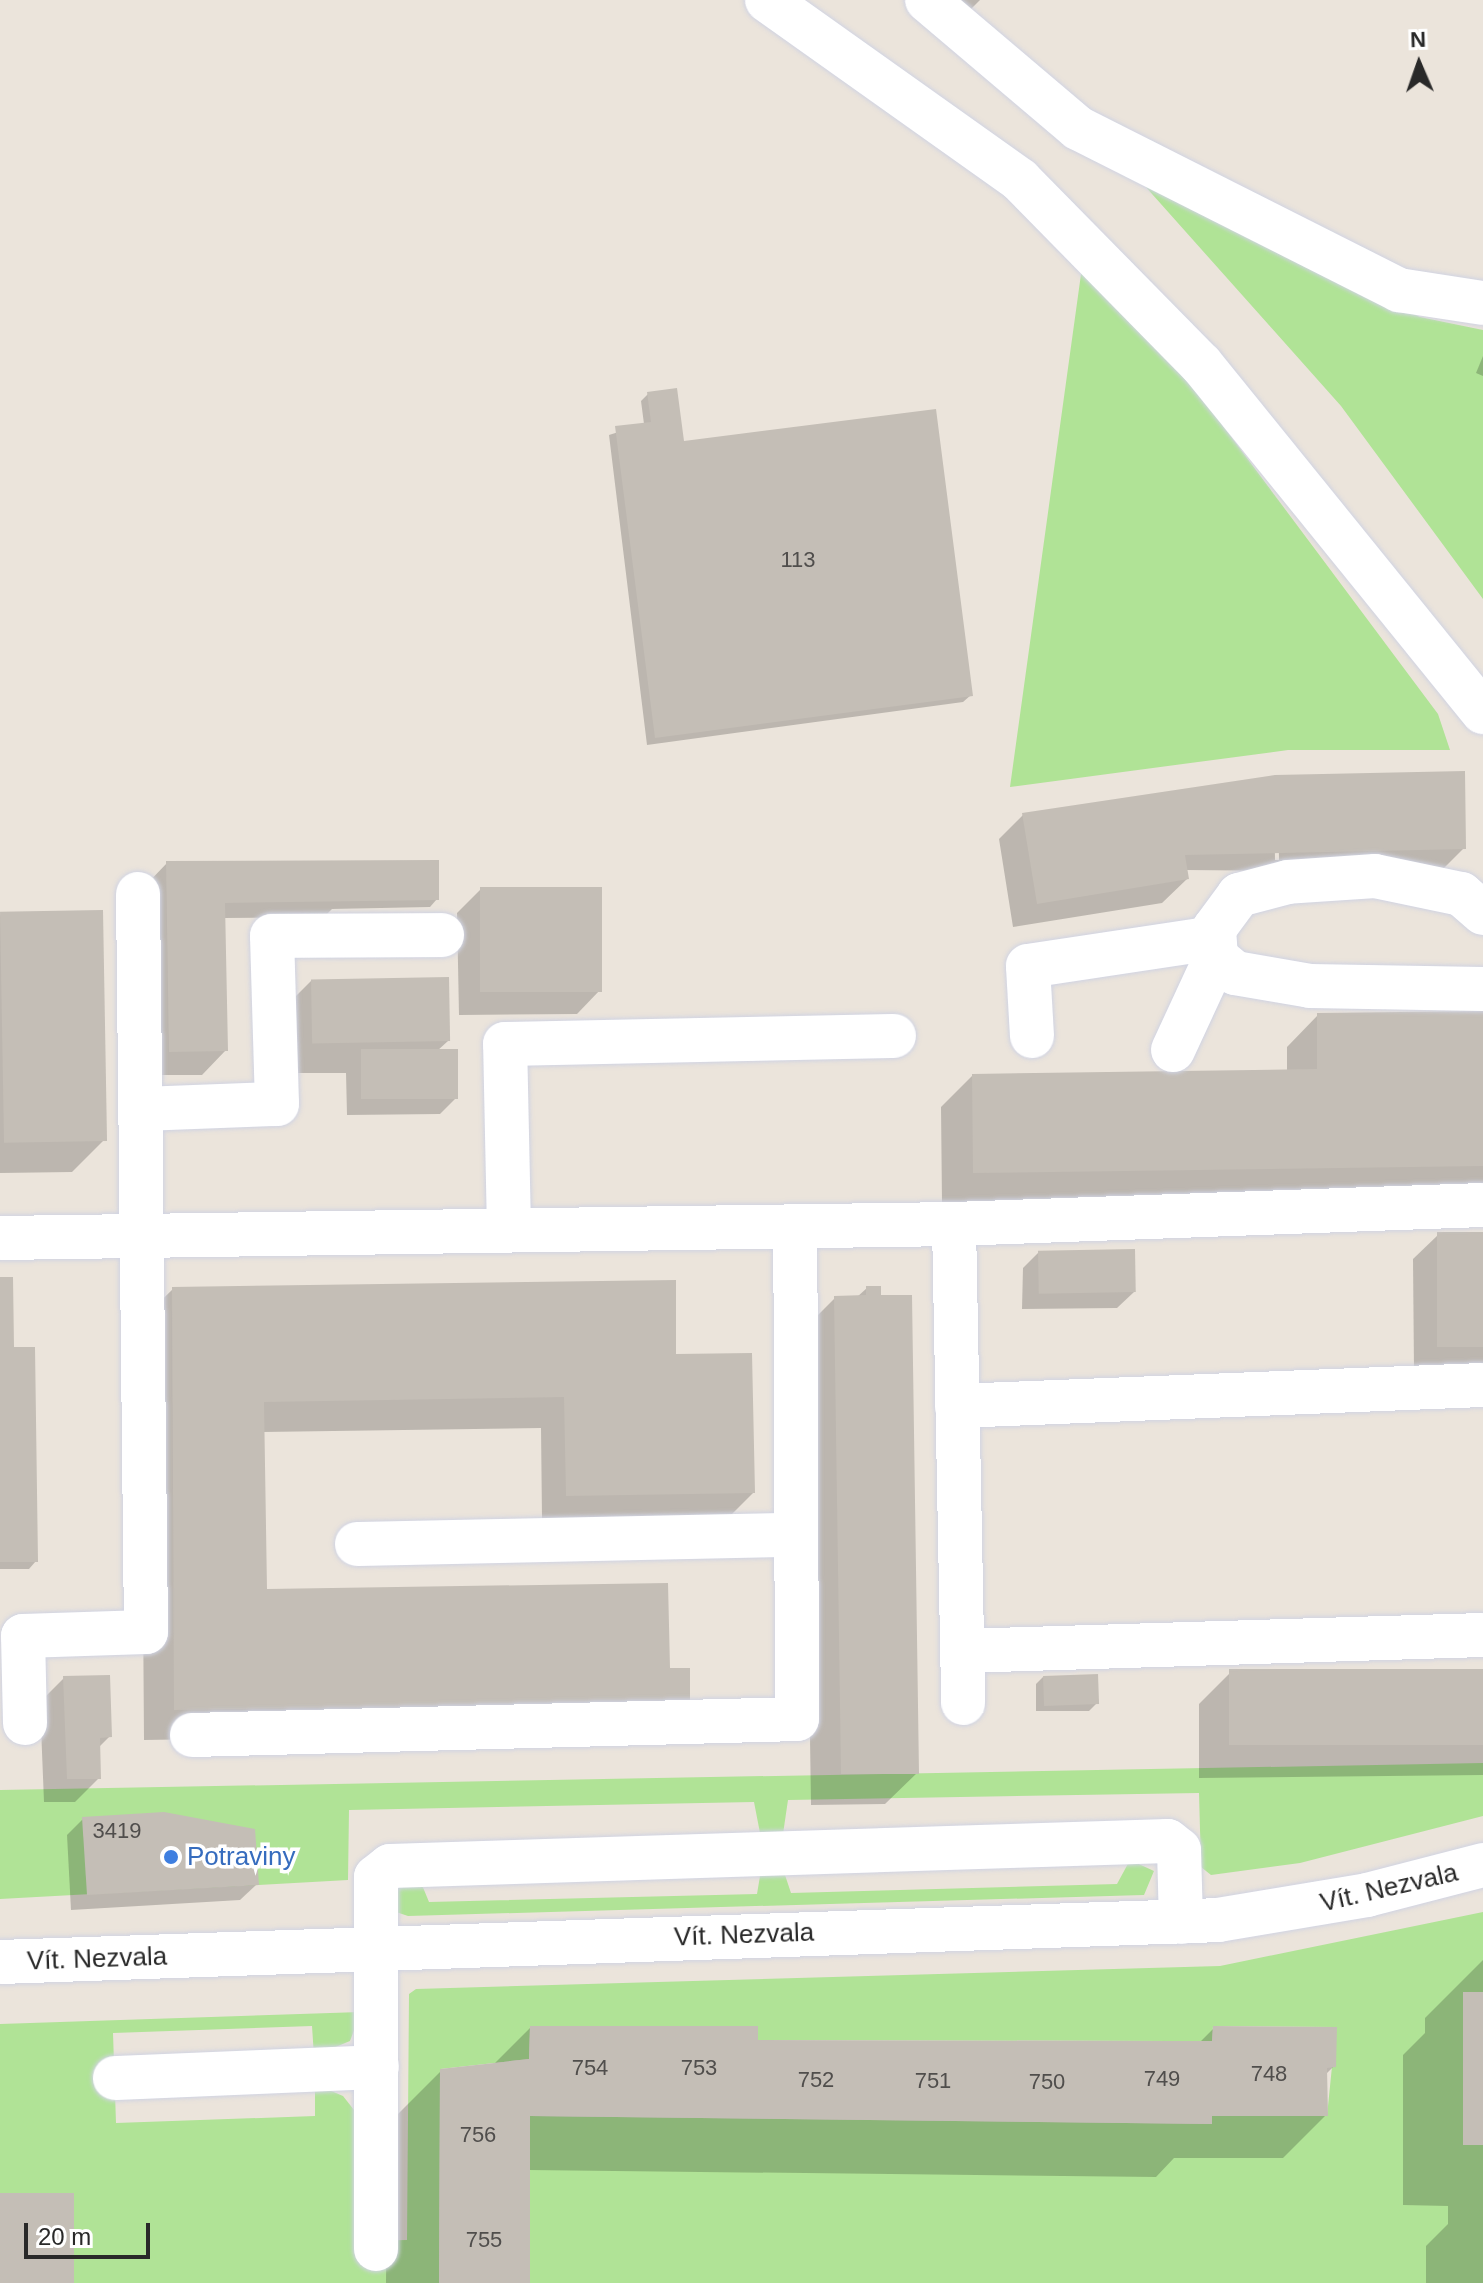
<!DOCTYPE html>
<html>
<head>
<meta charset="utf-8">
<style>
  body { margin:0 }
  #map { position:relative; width:1483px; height:2283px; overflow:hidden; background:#ebe4db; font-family:Helvetica,sans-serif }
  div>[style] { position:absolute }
  .green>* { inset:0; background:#b0e396 }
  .shadow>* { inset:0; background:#0003 }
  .building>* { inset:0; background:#c4beb6; transform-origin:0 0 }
  .roads { filter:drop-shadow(0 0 2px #d0d3e2) drop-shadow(0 0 2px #d0d3e2) }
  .minor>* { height:44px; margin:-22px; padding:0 22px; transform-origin:22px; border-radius:22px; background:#fff }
  .dots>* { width:22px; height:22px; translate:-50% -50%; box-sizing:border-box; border:4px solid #fff; border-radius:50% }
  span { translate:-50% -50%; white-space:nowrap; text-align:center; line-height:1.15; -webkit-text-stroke:7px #fff; paint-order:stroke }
  .number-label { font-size:22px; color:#504e4c }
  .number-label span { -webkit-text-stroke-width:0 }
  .shop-label { font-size:26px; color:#366cbe }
  .left { translate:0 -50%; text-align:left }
  .street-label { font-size:26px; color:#292929 }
  .north { position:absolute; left:1379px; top:24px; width:80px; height:80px; -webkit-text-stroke:6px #fff; paint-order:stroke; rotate:358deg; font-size:22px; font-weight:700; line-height:32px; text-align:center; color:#292929 }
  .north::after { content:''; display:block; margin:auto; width:28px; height:36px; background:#292929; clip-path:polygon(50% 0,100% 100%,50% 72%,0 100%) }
  .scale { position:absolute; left:24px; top:2223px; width:126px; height:36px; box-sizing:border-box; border:4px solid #292929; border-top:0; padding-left:10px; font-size:24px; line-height:28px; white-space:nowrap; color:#292929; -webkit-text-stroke:6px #fff; paint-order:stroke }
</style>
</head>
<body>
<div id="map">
  <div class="green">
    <i style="clip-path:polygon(1128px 167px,1347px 285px,1420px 317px,1483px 330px,1483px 599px,1341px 406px)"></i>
    <i style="clip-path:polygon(1082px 267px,1176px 363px,1438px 714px,1450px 750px,1288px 750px,1010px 787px)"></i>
    <i style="clip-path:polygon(1483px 1763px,1483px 1816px,1300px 1863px,1211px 1875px,1201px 1867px,1199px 1793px,788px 1800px,783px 1834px,760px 1833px,754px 1802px,349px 1810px,348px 1880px,0 1899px,0 1790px)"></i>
    <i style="clip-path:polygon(1130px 1860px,1154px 1871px,1144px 1895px,408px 1916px,396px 1912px,392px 1888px,422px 1885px,429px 1902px,757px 1894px,760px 1876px,784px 1872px,791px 1893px,1117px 1884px)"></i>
    <i style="clip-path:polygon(1483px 1912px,1483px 1992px,1463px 1993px,1463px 2144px,1483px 2145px,1483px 2283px,530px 2283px,530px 2116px,1211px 2124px,1212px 2116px,1327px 2116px,1336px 2027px,1213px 2026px,1212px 2041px,1173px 2041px,758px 2040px,757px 2026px,530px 2026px,529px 2059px,440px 2069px,439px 2283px,73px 2283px,74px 2194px,0 2193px,0 2024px,361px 2012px,350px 2041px,314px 2056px,312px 2026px,113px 2033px,116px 2123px,315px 2116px,315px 2084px,343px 2096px,358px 2115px,360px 2241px,407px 2240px,409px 1994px,416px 1989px,1220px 1966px)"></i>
  </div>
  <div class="shadow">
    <i style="clip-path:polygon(916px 0,980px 0,955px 25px)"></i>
    <i style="clip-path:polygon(1483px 356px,1483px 376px,1476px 373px)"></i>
    <i style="clip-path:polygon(648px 394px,682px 444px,971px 695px,963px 702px,647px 745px,609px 435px,644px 424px,641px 401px)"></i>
    <i style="clip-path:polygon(evenodd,1463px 773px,1464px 848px,1440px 872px,1185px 870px,1187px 879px,1162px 903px,1013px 927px,999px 839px,1023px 815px,1276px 777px,1463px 773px,1274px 798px,1278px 798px,1279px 860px,1275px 860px,1274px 798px)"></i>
    <i style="clip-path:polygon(167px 863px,437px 899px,430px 907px,332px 909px,324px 917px,224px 918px,226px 1050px,202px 1075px,146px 1075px,143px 888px)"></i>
    <i style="clip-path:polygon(481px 889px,601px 989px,577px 1014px,459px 1015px,457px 913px)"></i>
    <i style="clip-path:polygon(0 914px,104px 1140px,72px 1172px,0 1173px)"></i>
    <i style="clip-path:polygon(312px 980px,448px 1041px,437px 1051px,456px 1098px,440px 1114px,347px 1115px,346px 1073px,281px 1073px,281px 1011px)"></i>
    <i style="clip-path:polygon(1483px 1013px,1483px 1191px,942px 1204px,941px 1107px,972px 1076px,1287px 1071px,1287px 1047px,1318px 1015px)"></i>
    <i style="clip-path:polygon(1483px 1234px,1483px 1370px,1414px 1370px,1413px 1259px,1438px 1235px)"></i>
    <i style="clip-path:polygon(1039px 1252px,1134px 1292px,1117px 1308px,1022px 1309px,1023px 1268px)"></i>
    <i style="clip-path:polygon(0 1279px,36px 1561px,29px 1569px,0 1569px)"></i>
    <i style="clip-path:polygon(867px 1288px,917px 1773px,885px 1804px,811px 1805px,804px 1329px,835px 1298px,857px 1297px)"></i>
    <i style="clip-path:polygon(173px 1289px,674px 1356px,753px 1493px,729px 1517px,542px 1519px,541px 1428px,263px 1432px,265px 1591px,657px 1732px,144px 1740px,141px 1320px)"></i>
    <i style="clip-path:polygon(1483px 1671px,1483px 1775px,1199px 1778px,1199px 1704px,1230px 1673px)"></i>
    <i style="clip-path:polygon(1043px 1677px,1097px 1703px,1089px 1711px,1036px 1711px,1036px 1684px)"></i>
    <i style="clip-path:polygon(64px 1678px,110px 1736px,98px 1748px,99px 1778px,75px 1802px,44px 1802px,40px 1702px)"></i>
    <i style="clip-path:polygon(83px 1819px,257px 1884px,240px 1900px,71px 1910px,67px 1835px)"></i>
    <i style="clip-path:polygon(1483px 1960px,1483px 2283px,1426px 2283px,1426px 2246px,1448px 2224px,1448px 2206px,1403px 2205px,1403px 2055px,1425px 2033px,1425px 2018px)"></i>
    <i style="clip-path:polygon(530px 2028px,756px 2042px,1199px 2043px,1214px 2028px,1334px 2066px,1325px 2075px,1326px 2115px,1283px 2158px,1174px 2158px,1156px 2177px,528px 2170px,528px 2283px,386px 2283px,387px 2125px,441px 2071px,493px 2065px)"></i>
  </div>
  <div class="building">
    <i style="clip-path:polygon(677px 388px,684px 441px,936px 409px,973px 696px,655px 738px,615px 426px,651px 422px,647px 392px)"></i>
    <i style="clip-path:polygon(1465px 771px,1466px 849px,1185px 855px,1189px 879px,1037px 904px,1022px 813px,1275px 775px)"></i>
    <i style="clip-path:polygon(439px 860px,439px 900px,225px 903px,228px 1051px,169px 1052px,166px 861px)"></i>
    <i style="left:480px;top:887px;width:122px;height:105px"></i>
    <i style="left:103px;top:910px;width:231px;height:103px;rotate:89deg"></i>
    <i style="left:449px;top:977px;width:64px;height:138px;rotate:89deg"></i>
    <i style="clip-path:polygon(1483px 1011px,1483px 1166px,973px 1173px,972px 1074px,1317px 1069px,1317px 1013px)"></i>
    <i style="left:361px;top:1049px;width:97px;height:50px"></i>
    <i style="left:1483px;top:1232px;width:115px;height:46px;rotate:90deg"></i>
    <i style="left:1135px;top:1249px;width:43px;height:97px;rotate:89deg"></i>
    <i style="clip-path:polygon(0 1277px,13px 1277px,14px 1347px,35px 1347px,38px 1562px,0 1562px)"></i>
    <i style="clip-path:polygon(676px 1280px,676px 1354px,752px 1353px,755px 1493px,566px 1496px,564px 1397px,264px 1402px,267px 1589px,668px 1583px,670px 1668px,690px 1668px,690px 1702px,174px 1710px,172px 1287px)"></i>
    <i style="clip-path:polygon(866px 1286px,881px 1286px,881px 1295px,912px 1295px,919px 1774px,841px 1774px,834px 1296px,866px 1295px)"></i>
    <i style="left:1483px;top:1669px;width:76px;height:254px;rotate:90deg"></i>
    <i style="left:1098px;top:1674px;width:30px;height:55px;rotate:88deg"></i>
    <i style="clip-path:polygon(110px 1675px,112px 1737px,100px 1738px,101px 1779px,67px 1779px,63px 1676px)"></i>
    <i style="clip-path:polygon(164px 1812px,255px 1829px,259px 1885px,87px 1895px,82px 1817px)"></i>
    <i style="left:1483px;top:1992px;width:153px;height:20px;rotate:90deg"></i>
    <i style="clip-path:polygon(530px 2026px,758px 2026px,758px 2040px,1173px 2041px,1212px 2041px,1213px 2026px,1337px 2027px,1336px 2067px,1327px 2068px,1328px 2116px,1212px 2116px,1212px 2124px,530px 2116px,530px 2283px,439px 2283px,440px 2069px,529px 2059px)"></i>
    <i style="left:0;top:2193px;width:74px;height:90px"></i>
  </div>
  <div class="roads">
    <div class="minor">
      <i style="left:767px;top:0;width:310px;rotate:35.4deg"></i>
      <i style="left:1020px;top:180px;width:258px;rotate:45.5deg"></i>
      <i style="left:1201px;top:364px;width:448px;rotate:51deg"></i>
      <i style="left:927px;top:0;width:198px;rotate:40.3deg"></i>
      <i style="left:1078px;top:128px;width:360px;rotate:26.8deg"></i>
      <i style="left:1399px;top:290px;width:85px;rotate:8.8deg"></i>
      <i style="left:1483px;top:913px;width:29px;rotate:-139deg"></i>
      <i style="left:1461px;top:894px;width:88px;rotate:-168.2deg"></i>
      <i style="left:1375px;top:876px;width:87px;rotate:176.1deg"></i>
      <i style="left:1288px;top:882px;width:51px;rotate:165.1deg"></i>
      <i style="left:1239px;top:895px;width:42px;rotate:126.3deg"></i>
      <i style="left:1214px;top:929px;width:28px;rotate:86deg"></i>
      <i style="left:1216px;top:957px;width:25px;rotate:40deg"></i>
      <i style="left:1235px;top:973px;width:76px;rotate:9.8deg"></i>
      <i style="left:1310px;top:986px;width:173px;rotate:1deg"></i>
      <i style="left:1032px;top:1036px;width:70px;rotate:-93.3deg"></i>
      <i style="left:1028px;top:966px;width:188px;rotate:-8.6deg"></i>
      <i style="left:1173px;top:1050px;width:102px;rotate:-65.2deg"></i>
      <i style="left:144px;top:1109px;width:133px;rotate:-2.2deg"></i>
      <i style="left:277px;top:1104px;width:168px;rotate:-91.7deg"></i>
      <i style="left:272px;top:936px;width:170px;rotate:-0.3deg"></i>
      <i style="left:954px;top:1224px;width:479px;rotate:88.9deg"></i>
      <i style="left:509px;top:1230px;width:186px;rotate:-91.2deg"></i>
      <i style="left:505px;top:1044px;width:389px;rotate:-1.2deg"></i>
      <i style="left:0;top:1238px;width:954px;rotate:-0.84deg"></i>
      <i style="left:954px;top:1224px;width:529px;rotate:-2.06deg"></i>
      <i style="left:957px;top:1406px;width:526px;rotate:-2.29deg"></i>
      <i style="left:357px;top:1544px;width:439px;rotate:-1.2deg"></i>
      <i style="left:962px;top:1651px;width:521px;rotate:-1.76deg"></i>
      <i style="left:25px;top:1723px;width:87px;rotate:-91.3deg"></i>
      <i style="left:23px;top:1636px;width:123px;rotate:-1.9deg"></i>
      <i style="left:146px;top:1632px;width:738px;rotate:-90.62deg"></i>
      <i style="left:192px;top:1735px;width:605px;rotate:-1.51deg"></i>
      <i style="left:797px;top:1719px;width:493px;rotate:-90.2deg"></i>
      <i style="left:0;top:1962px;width:1219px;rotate:-1.97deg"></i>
      <i style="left:1218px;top:1920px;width:151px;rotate:-9.5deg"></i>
      <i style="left:1367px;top:1895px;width:120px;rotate:-14.5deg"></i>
      <i style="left:115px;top:2078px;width:262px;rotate:-2.4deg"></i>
      <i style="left:376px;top:2249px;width:372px;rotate:-90deg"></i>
      <i style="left:376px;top:1877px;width:18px;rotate:-38deg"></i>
      <i style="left:390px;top:1866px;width:778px;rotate:-1.84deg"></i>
      <i style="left:1168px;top:1841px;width:14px;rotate:39deg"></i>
      <i style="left:1179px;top:1850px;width:72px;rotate:88.4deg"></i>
    </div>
  </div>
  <div class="dots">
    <i style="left:171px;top:1857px;background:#3f7fe0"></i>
  </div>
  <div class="number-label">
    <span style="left:798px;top:560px">113</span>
    <span style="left:117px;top:1831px">3419</span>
    <span style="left:590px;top:2068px">754</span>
    <span style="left:699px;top:2068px">753</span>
    <span style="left:1269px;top:2074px">748</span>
    <span style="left:1162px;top:2079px">749</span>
    <span style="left:816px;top:2080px">752</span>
    <span style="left:933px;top:2081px">751</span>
    <span style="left:1047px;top:2082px">750</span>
    <span style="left:478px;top:2135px">756</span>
    <span style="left:484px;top:2240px">755</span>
  </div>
  <div class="shop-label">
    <span class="left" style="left:187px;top:1857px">Potraviny</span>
  </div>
  <div class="street-label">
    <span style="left:1389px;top:1888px;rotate:-13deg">Vít. Nezvala</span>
    <span style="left:744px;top:1935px;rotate:-2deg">Vít. Nezvala</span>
    <span style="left:97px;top:1959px;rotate:-2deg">Vít. Nezvala</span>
  </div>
  <div class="north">N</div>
  <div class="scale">20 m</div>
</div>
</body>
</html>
